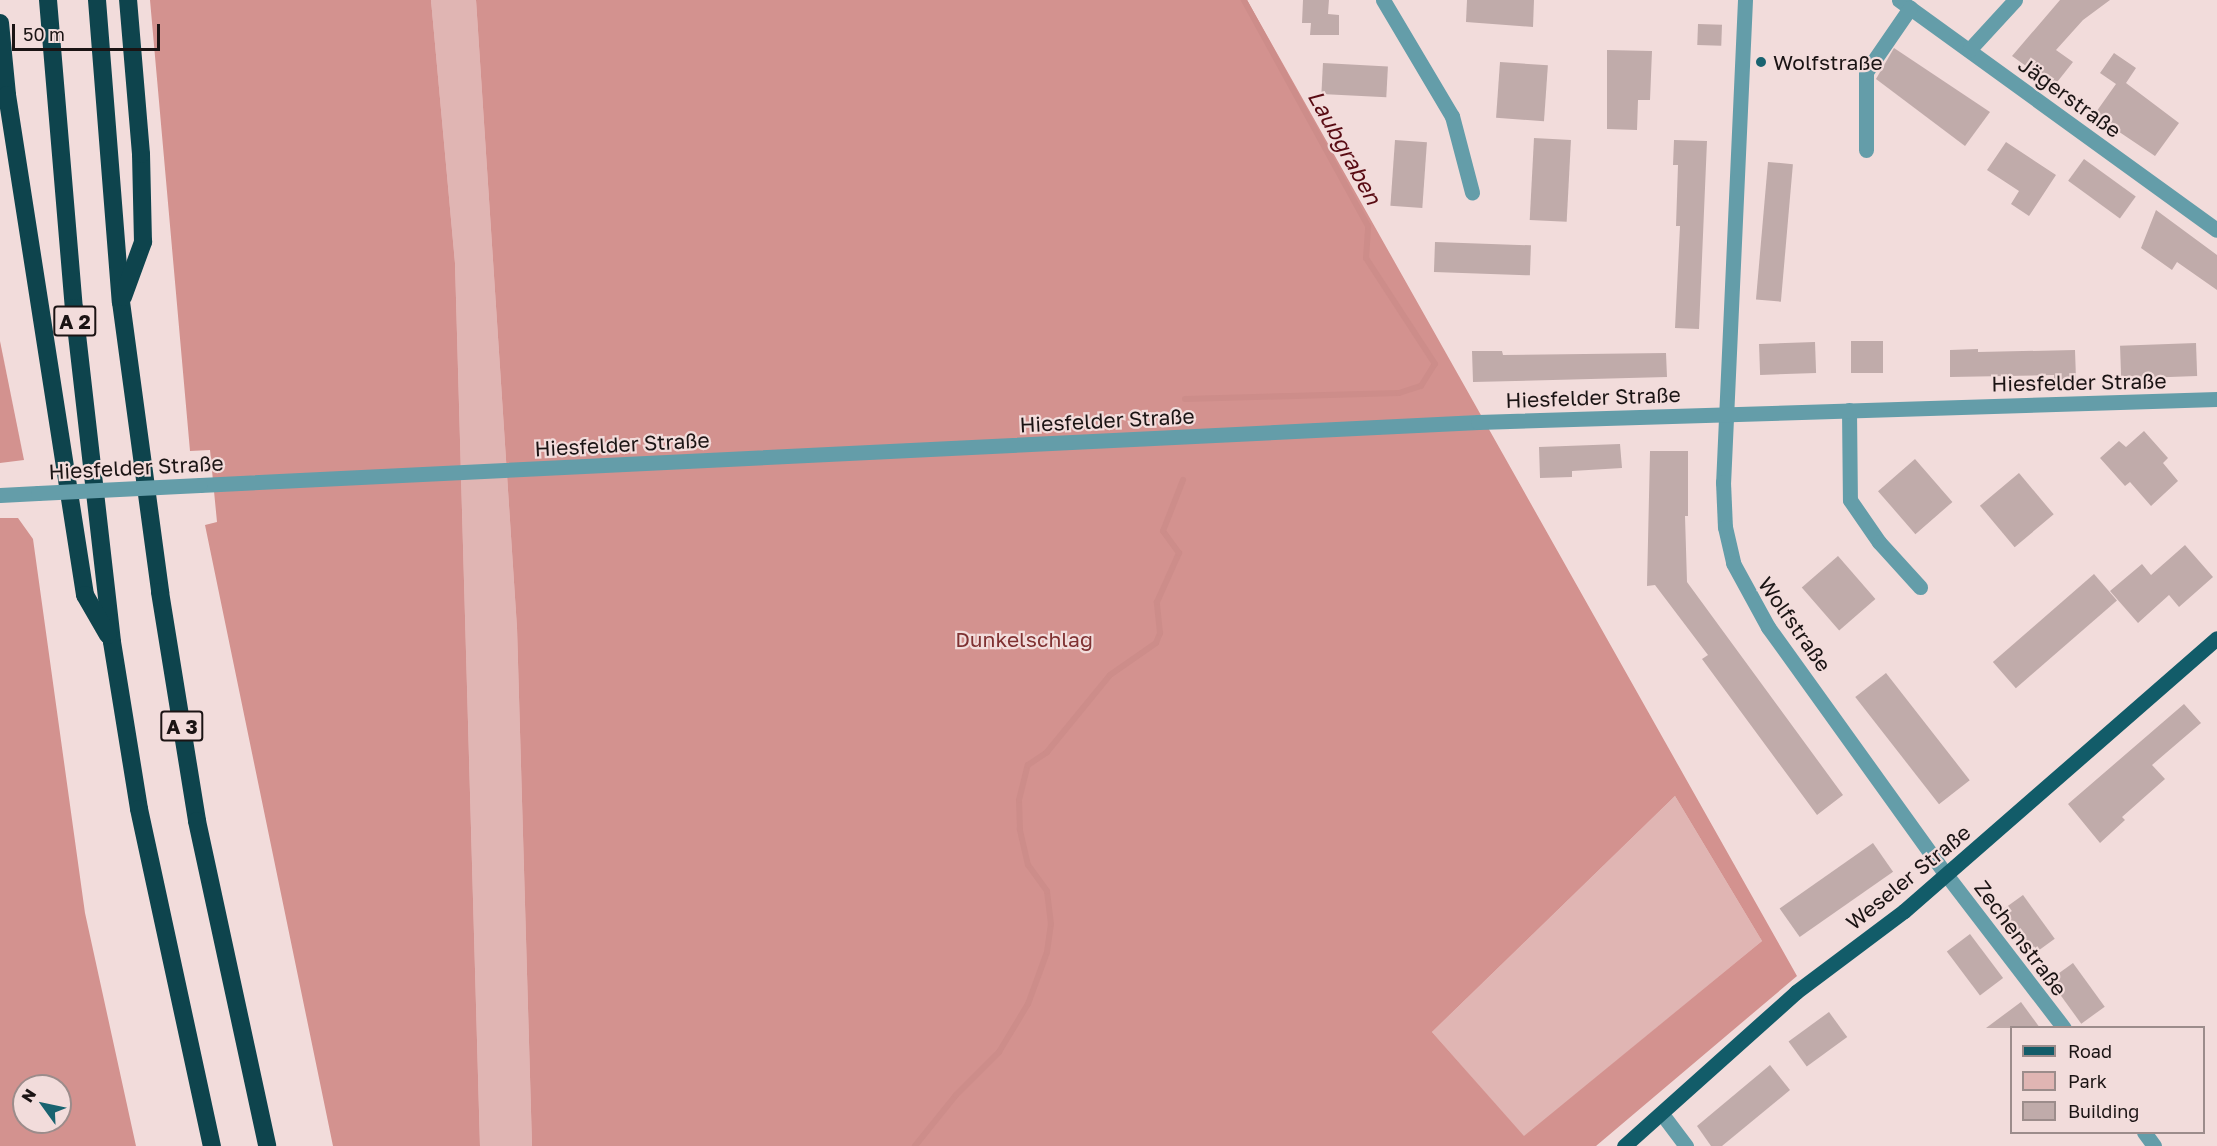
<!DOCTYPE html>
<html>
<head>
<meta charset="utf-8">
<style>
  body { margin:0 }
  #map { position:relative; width:2217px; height:1146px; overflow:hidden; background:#f2dcdb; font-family:"Golos Text",sans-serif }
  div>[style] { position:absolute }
  .green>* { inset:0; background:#e0b5b3 }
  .forest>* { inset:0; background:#d3928f }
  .stream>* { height:6px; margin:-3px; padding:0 3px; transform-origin:3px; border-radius:3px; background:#cd8d8a }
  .building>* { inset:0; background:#c0abaa; transform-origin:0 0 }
  .minor>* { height:15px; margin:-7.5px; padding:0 7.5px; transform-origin:7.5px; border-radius:7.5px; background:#649da9 }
  .major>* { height:15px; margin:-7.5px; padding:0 7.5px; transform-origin:7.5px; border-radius:7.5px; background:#125c69 }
  .highway>* { height:18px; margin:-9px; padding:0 9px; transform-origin:9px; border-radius:9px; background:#0e444d }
  .minor-bridge>* { height:15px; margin:-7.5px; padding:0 7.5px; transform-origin:7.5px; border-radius:7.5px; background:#649da9 }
  .dots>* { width:16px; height:16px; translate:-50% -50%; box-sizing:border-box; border:3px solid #f2dcdb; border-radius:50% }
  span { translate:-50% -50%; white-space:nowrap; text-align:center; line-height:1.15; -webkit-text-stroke:4.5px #f2dcdb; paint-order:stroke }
  .shield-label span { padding:2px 4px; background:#f2dcdb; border:2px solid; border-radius:4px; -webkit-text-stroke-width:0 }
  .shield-label { font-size:20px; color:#1b1414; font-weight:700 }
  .poi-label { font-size:21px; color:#1b1414 }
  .left { translate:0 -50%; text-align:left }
  .street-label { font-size:21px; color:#1b1414 }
  .park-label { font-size:21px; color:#7f3132 }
  .water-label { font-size:22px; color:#590b13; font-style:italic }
  .legend { position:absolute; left:2010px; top:1026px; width:195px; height:108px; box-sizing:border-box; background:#f2dcdb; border:2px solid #9c8c8b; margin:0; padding:8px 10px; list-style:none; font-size:18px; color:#1b1414 }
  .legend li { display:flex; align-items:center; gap:12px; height:30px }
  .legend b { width:30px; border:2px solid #9c8c8b }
  .north { position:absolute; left:12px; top:1074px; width:60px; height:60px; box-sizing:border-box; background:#f2dcdb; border:2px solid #9c8c8b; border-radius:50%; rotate:303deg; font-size:16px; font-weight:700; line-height:24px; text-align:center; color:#1b1414 }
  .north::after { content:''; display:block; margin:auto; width:21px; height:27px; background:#196370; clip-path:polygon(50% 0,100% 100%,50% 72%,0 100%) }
  .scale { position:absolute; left:12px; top:24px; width:148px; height:27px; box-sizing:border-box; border:3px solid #1b1414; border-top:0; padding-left:8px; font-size:18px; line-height:21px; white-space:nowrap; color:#1b1414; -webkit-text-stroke:4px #f2dcdb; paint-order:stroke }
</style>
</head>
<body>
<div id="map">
  <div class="green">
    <i style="clip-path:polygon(431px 0,476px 0,517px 628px,532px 1146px,480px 1146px,455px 263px)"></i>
    <i style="clip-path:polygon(1675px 796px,1762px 941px,1524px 1137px,1432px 1032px)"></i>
  </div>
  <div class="forest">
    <i style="clip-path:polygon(150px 0,431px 0,455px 263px,480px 1146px,333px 1146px,205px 525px,217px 522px,210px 450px,190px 451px)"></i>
    <i style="clip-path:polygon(evenodd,476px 0,1247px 0,1797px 976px,1596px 1146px,532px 1146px,517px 628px,476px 0,1675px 796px,1762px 941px,1524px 1136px,1432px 1032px,1675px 796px)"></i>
    <i style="clip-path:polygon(0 341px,24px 460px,0 463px)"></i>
    <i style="clip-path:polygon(evenodd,0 518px,18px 518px,33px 539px,85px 913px,136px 1146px,0 1146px,0 518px,24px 1086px,60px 1086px,60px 1122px,24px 1122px,24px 1086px)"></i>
  </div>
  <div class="stream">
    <i style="left:1185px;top:399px;width:214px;rotate:-1.6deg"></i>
    <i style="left:1399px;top:393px;width:23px;rotate:-18deg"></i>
    <i style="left:1421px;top:386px;width:26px;rotate:-58deg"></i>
    <i style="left:1435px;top:364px;width:126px;rotate:-123.1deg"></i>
    <i style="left:1366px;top:258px;width:32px;rotate:-86deg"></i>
    <i style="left:1368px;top:226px;width:258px;rotate:-118.8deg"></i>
    <i style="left:915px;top:1146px;width:65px;rotate:-51.2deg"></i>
    <i style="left:956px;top:1095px;width:61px;rotate:-45deg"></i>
    <i style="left:999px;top:1052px;width:56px;rotate:-58.9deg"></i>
    <i style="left:1028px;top:1004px;width:55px;rotate:-69.9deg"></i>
    <i style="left:1047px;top:952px;width:28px;rotate:-82deg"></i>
    <i style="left:1051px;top:924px;width:33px;rotate:-97deg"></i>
    <i style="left:1047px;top:891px;width:32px;rotate:-126deg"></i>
    <i style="left:1028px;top:865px;width:37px;rotate:-103deg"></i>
    <i style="left:1020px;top:829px;width:29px;rotate:-92deg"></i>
    <i style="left:1019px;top:800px;width:36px;rotate:-76deg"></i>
    <i style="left:1028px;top:765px;width:23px;rotate:-34deg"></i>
    <i style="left:1047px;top:752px;width:99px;rotate:-50.7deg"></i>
    <i style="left:1110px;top:675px;width:56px;rotate:-34.8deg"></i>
    <i style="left:1156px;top:643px;width:11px;rotate:-68deg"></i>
    <i style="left:1160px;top:633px;width:31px;rotate:-96deg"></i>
    <i style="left:1157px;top:602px;width:54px;rotate:-65.8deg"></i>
    <i style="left:1179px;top:553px;width:27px;rotate:-126deg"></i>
    <i style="left:1163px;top:531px;width:55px;rotate:-68.6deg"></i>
  </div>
  <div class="building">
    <i style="clip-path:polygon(1303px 0,1329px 0,1328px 14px,1339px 15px,1339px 35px,1310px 35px,1311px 23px,1302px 23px)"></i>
    <i style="clip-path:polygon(1467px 0,1534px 0,1533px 27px,1466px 22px)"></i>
    <i style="clip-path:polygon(2060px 0,2110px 0,2083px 20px,2056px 50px,2073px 62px,2054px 86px,2012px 56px)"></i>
    <i style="left:1698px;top:24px;width:24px;height:21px;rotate:2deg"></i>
    <i style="clip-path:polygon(1894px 48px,1990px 112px,1965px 146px,1876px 79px)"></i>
    <i style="clip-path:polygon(1607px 50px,1652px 51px,1650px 100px,1638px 100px,1637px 130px,1607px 129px)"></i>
    <i style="clip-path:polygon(2114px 53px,2136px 68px,2126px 83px,2179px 123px,2155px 156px,2094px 115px,2116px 84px,2100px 73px)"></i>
    <i style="left:1500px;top:62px;width:48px;height:56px;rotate:4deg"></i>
    <i style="left:1323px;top:63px;width:65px;height:31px;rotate:3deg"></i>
    <i style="left:1534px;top:138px;width:37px;height:82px;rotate:3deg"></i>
    <i style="left:1395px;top:140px;width:32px;height:66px;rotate:4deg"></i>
    <i style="clip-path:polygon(1674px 140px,1707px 141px,1699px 329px,1675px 328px,1680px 226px,1676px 226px,1678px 165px,1673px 165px)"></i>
    <i style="clip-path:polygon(2006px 142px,2056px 175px,2029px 216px,2011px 204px,2019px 191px,1987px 170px)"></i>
    <i style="left:2084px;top:159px;width:64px;height:27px;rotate:36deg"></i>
    <i style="left:1768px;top:162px;width:25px;height:138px;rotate:5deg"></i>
    <i style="clip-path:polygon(2156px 210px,2217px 255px,2217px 290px,2177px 262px,2172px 270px,2141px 248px)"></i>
    <i style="left:1435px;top:242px;width:96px;height:30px;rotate:2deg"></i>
    <i style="left:1851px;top:341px;width:32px;height:32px"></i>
    <i style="left:1815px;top:342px;width:31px;height:56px;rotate:88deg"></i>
    <i style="left:2196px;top:343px;width:33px;height:76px;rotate:88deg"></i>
    <i style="clip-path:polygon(1978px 349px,1978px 352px,2075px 350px,2076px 379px,2054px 380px,2054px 375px,1950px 377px,1950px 350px)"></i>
    <i style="clip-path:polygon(1472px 351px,1502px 351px,1503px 355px,1666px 353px,1667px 377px,1473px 382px)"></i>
    <i style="clip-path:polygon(2144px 431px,2168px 458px,2163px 463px,2178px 481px,2151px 506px,2130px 482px,2125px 486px,2100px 458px,2119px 441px,2126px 447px)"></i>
    <i style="clip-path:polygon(1620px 444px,1622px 468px,1572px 471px,1572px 477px,1540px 478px,1539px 447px)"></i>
    <i style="clip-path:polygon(1650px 451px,1688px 451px,1688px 516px,1685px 516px,1687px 582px,1843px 795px,1817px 815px,1702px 659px,1708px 655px,1655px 585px,1647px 586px)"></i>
    <i style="left:1915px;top:459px;width:57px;height:49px;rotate:49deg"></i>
    <i style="left:2019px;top:473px;width:54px;height:51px;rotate:50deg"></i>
    <i style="clip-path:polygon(2185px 545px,2213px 577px,2179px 607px,2169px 595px,2138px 623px,2110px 591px,2142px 564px,2151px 575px)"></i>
    <i style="left:1838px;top:556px;width:57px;height:48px;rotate:49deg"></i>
    <i style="left:2094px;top:574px;width:35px;height:134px;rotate:49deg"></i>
    <i style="left:1886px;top:673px;width:136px;height:39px;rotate:52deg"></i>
    <i style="clip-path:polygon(2184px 704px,2201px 723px,2152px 765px,2165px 779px,2122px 817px,2125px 820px,2100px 843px,2068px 804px)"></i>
    <i style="left:1873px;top:843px;width:35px;height:114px;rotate:55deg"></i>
    <i style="left:2023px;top:895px;width:54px;height:29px;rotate:54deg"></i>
    <i style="left:1970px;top:934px;width:55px;height:29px;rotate:53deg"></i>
    <i style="left:2073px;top:963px;width:54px;height:29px;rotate:54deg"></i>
    <i style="clip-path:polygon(2021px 1002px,2040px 1028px,1986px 1028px)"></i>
    <i style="left:1829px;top:1012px;width:31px;height:50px;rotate:54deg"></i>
    <i style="clip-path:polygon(1770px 1065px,1790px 1090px,1722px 1146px,1711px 1146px,1697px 1126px)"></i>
  </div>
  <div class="minor">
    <i style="left:1383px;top:0;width:135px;rotate:59.3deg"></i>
    <i style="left:1452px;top:116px;width:79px;rotate:75.3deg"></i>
    <i style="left:1745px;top:0;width:483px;rotate:92.6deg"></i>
    <i style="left:1723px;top:482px;width:45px;rotate:87.5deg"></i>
    <i style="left:1725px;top:527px;width:37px;rotate:77deg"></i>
    <i style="left:1733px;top:563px;width:73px;rotate:61.3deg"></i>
    <i style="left:1768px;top:627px;width:303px;rotate:54.3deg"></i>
    <i style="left:1945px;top:873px;width:195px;rotate:52.5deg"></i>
    <i style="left:1899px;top:0;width:392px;rotate:35.9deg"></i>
    <i style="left:1969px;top:50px;width:68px;rotate:-47.4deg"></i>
    <i style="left:1866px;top:150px;width:78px;rotate:-90deg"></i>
    <i style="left:1866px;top:72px;width:78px;rotate:-55.5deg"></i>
    <i style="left:1849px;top:410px;width:90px;rotate:89.4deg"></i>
    <i style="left:1850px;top:500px;width:51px;rotate:55.4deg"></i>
    <i style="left:1879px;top:542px;width:61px;rotate:47.7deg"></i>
    <i style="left:200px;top:485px;width:1280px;rotate:-2.82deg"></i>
    <i style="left:1478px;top:422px;width:739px;rotate:-1.78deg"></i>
    <i style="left:0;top:495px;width:38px;rotate:-3deg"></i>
    <i style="left:1662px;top:1114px;width:40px;rotate:53deg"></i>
    <i style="left:2144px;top:1132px;width:17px;rotate:54deg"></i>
  </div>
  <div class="major">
    <i style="left:1624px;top:1146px;width:231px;rotate:-41.8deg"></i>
    <i style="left:1796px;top:992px;width:135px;rotate:-36.9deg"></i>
    <i style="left:1904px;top:911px;width:415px;rotate:-41.1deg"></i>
  </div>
  <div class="highway">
    <i style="left:48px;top:0;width:309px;rotate:85.2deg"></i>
    <i style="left:74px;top:308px;width:336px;rotate:83.5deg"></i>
    <i style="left:112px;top:642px;width:169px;rotate:80.8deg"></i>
    <i style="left:139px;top:809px;width:345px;rotate:77.8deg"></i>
    <i style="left:97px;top:0;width:303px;rotate:85.5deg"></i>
    <i style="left:121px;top:302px;width:293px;rotate:82.3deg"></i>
    <i style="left:160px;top:592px;width:232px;rotate:80.8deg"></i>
    <i style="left:197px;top:821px;width:332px;rotate:77.8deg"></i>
    <i style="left:0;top:23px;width:72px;rotate:84.4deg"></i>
    <i style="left:7px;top:95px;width:506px;rotate:81.13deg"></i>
    <i style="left:85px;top:595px;width:46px;rotate:60.1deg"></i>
    <i style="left:123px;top:297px;width:59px;rotate:-70deg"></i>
    <i style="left:143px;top:242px;width:88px;rotate:-91.3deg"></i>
    <i style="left:141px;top:154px;width:155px;rotate:-94.8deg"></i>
  </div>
  <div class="minor-bridge">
    <i style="left:38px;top:493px;width:162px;rotate:-2.8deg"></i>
  </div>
  <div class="dots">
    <i style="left:1761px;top:62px;background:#196370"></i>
  </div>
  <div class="shield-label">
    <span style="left:75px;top:321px">A 2</span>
    <span style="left:182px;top:726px">A 3</span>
  </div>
  <div class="poi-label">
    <span class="left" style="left:1773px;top:62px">Wolfstraße</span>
  </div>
  <div class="street-label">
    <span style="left:2070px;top:97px;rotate:36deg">Jägerstraße</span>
    <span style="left:2079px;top:382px;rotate:-1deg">Hiesfelder Straße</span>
    <span style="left:1593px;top:397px;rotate:-2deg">Hiesfelder Straße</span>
    <span style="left:1107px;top:420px;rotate:-3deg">Hiesfelder Straße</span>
    <span style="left:622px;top:444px;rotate:-3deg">Hiesfelder Straße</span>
    <span style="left:136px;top:467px;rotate:-3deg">Hiesfelder Straße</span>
    <span style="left:1795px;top:624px;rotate:55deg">Wolfstraße</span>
    <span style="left:1908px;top:877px;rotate:-39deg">Weseler Straße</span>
    <span style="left:2021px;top:938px;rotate:53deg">Zechenstraße</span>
  </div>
  <div class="park-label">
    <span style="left:1024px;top:639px">Dunkelschlag</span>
  </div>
  <div class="water-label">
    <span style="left:1345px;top:147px;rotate:61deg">Laubgraben</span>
  </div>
  <ul class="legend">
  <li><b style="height:8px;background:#125c69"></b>Road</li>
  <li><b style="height:16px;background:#e0b5b3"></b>Park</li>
  <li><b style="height:16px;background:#c0abaa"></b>Building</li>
  </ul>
  <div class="north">N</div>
  <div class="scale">50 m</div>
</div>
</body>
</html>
